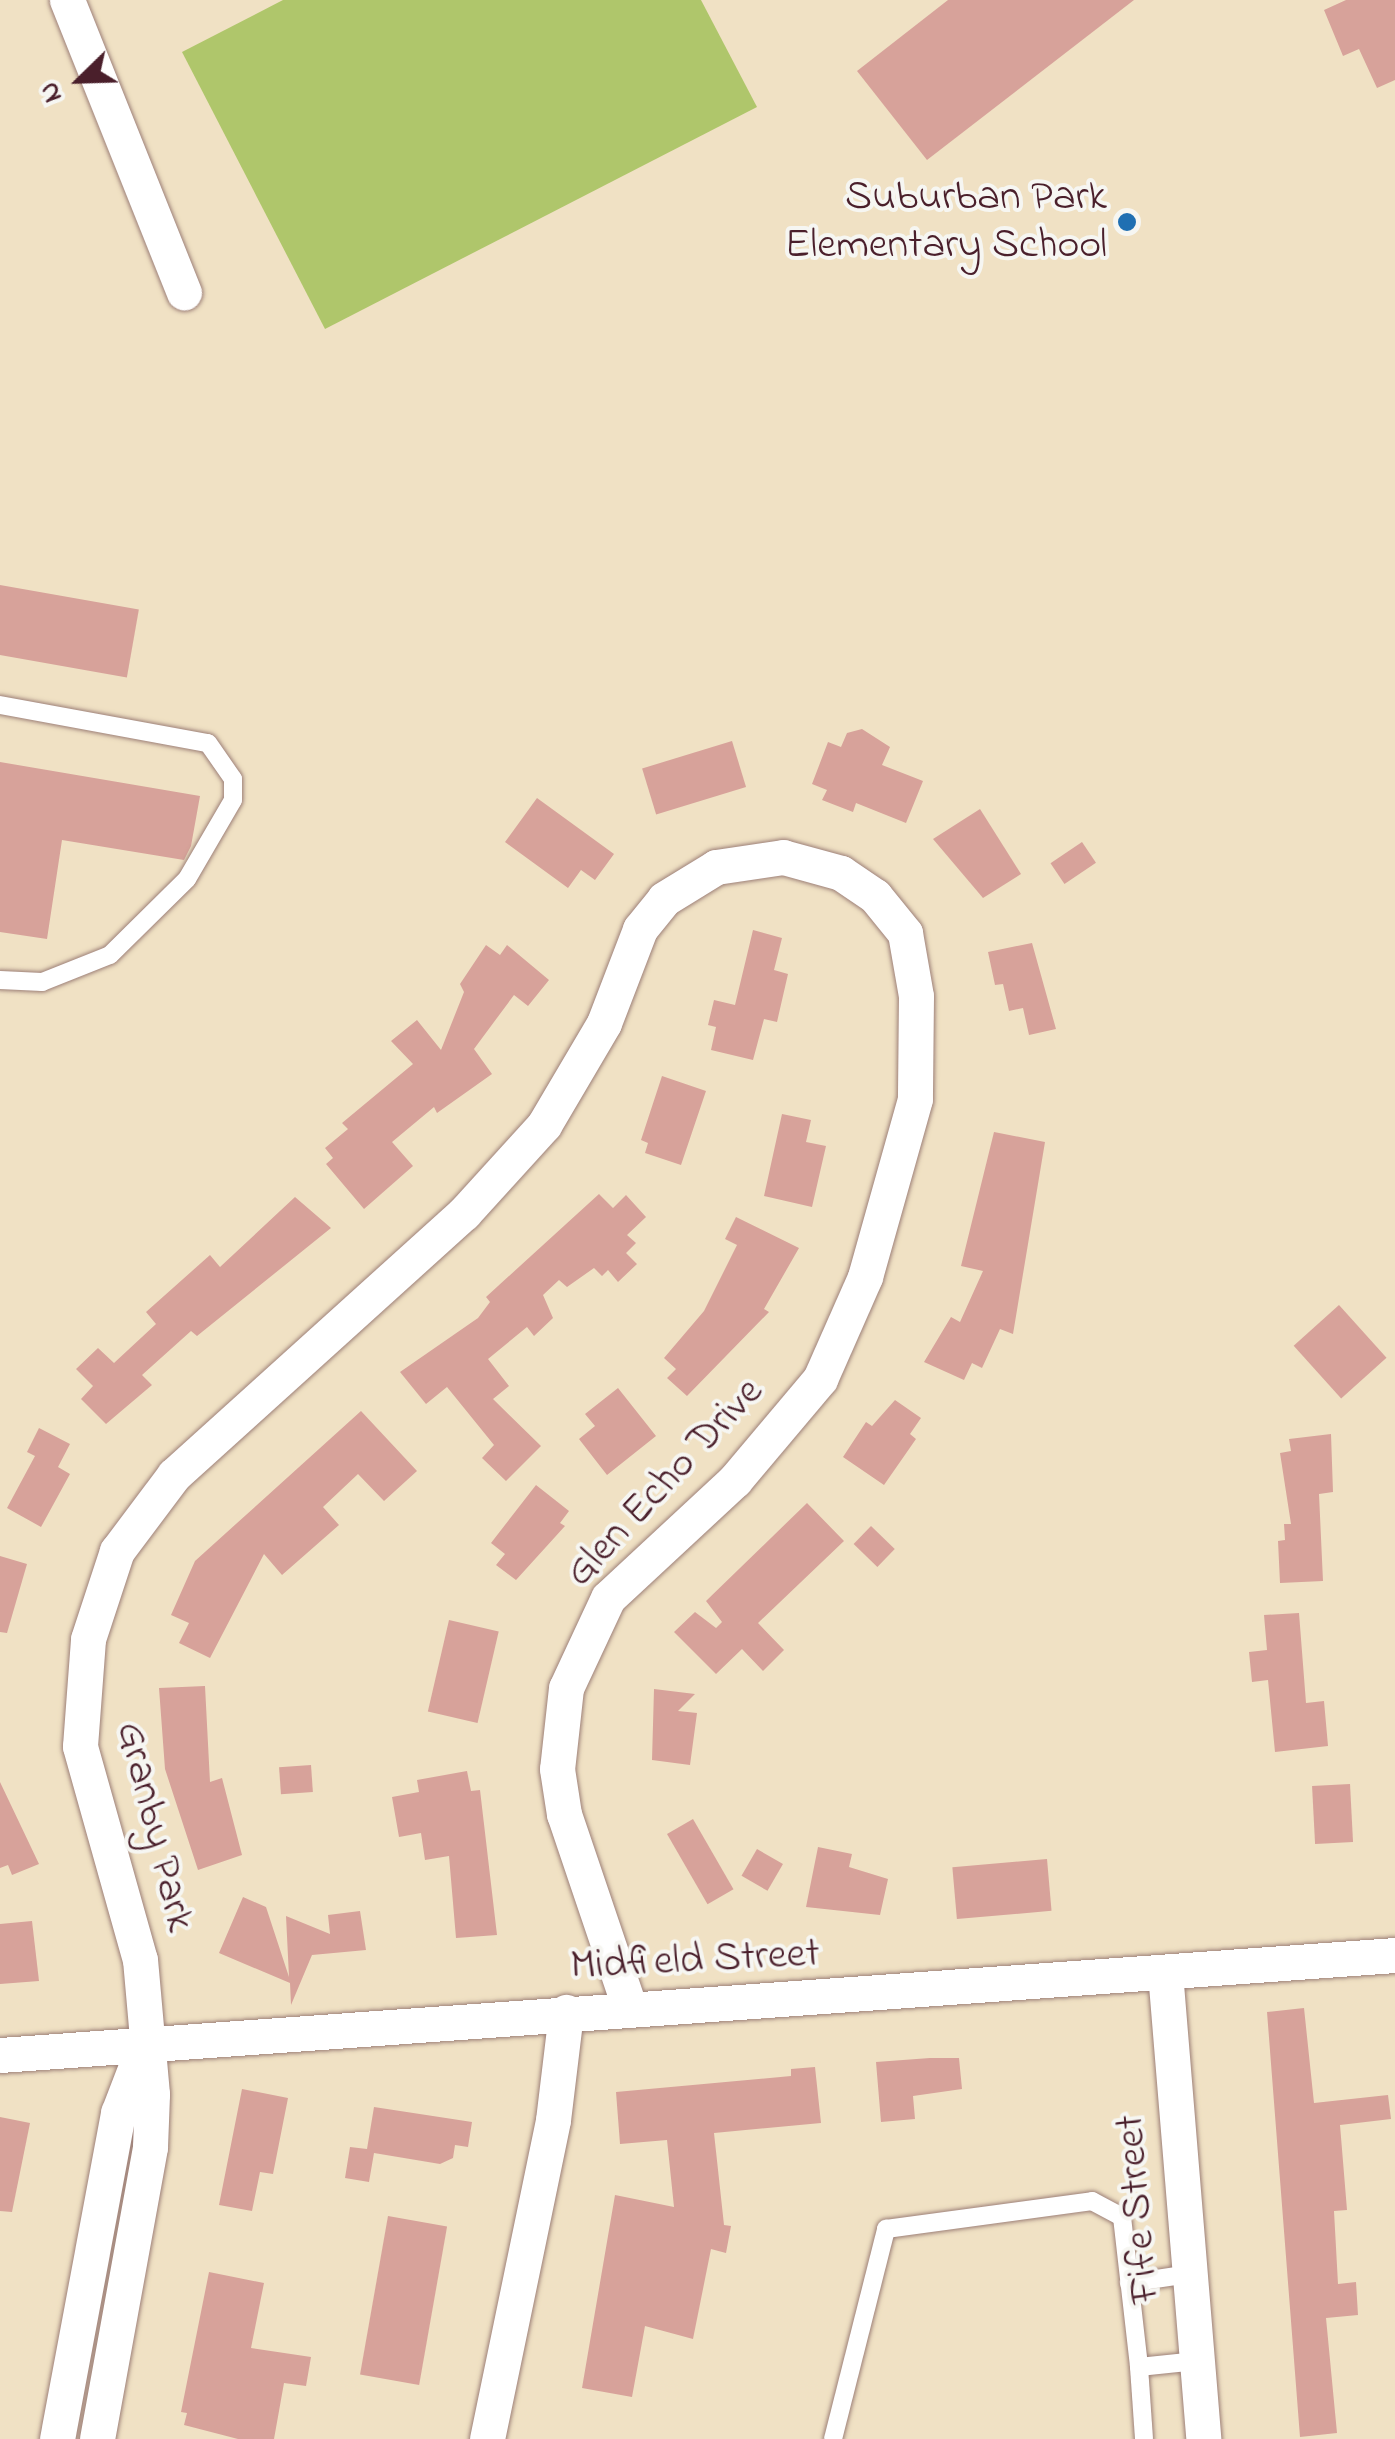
<!DOCTYPE html>
<html>
<head>
<meta charset="utf-8">
<style>
  body { margin:0 }
  #map { position:relative; width:1395px; height:2439px; overflow:hidden; background:#f0e1c4; font-family:"Indie Flower",sans-serif }
  div>[style] { position:absolute }
  .green>* { inset:0; background:#afc66b }
  .building>* { inset:0; background:#d7a29a; transform-origin:0 0 }
  .roads { filter:drop-shadow(0 0 2px #9d8078) drop-shadow(0 0 2px #9d8078) }
  .lane>* { height:18px; margin:-9px; padding:0 9px; transform-origin:9px; border-radius:9px; background:#fff }
  .street>* { height:35px; margin:-17.5px; padding:0 17.5px; transform-origin:17.5px; border-radius:17.5px; background:#fff }
  .dots>* { width:28px; height:28px; translate:-50% -50%; box-sizing:border-box; border:5px solid #f6f6f2; border-radius:50% }
  span { translate:-50% -50%; white-space:nowrap; text-align:center; line-height:1.15; -webkit-text-stroke:8px #f6f6f2; paint-order:stroke }
  .poi-label { font-size:42px; color:#4a1f2b }
  .right { translate:-100% -50%; text-align:right }
  .street-label { font-size:42px; color:#4a1f2b }
  .north { position:absolute; left:30px; top:30px; width:100px; height:100px; -webkit-text-stroke:8px #f6f6f2; paint-order:stroke; rotate:247deg; font-size:28px; font-weight:700; line-height:40px; text-align:center; color:#4a1f2b }
  .north::after { content:''; display:block; margin:auto; width:35px; height:45px; background:#4a1f2b; clip-path:polygon(50% 0,100% 100%,50% 72%,0 100%) }
</style>
</head>
<body>
<div id="map">
  <div class="green">
    <i style="clip-path:polygon(283px 0,701px 0,757px 107px,325px 329px,182px 52px)"></i>
  </div>
  <div class="building">
    <i style="clip-path:polygon(948px 0,1134px 0,927px 160px,857px 71px)"></i>
    <i style="clip-path:polygon(1346px 0,1395px 0,1395px 80px,1377px 88px,1359px 49px,1343px 56px,1324px 10px)"></i>
    <i style="left:0;top:585px;width:141px;height:69px;rotate:10deg"></i>
    <i style="clip-path:polygon(862px 729px,890px 747px,882px 765px,923px 781px,906px 823px,856px 803px,853px 812px,822px 800px,827px 790px,812px 784px,828px 742px,841px 747px,847px 733px)"></i>
    <i style="left:732px;top:741px;width:48px;height:94px;rotate:73deg"></i>
    <i style="clip-path:polygon(0 762px,200px 796px,191px 846px,184px 860px,62px 840px,47px 939px,0 932px)"></i>
    <i style="clip-path:polygon(537px 798px,614px 854px,595px 880px,581px 870px,568px 888px,505px 842px)"></i>
    <i style="clip-path:polygon(980px 809px,1021px 874px,983px 898px,933px 839px)"></i>
    <i style="left:1082px;top:842px;width:25px;height:38px;rotate:56deg"></i>
    <i style="clip-path:polygon(753px 930px,782px 938px,774px 970px,788px 974px,777px 1022px,764px 1019px,753px 1060px,711px 1050px,716px 1027px,708px 1025px,714px 1000px,735px 1005px)"></i>
    <i style="clip-path:polygon(1032px 943px,1056px 1029px,1029px 1035px,1023px 1008px,1009px 1011px,1003px 984px,995px 985px,988px 952px)"></i>
    <i style="clip-path:polygon(486px 945px,500px 955px,507px 945px,549px 980px,528px 1006px,514px 995px,474px 1049px,492px 1074px,437px 1113px,434px 1107px,392px 1142px,413px 1166px,364px 1209px,326px 1164px,333px 1158px,325px 1148px,348px 1129px,342px 1123px,413px 1064px,391px 1041px,417px 1020px,441px 1050px,464px 992px,460px 984px)"></i>
    <i style="clip-path:polygon(662px 1076px,706px 1091px,681px 1165px,645px 1153px,648px 1143px,641px 1140px)"></i>
    <i style="clip-path:polygon(782px 1114px,811px 1120px,806px 1142px,826px 1146px,812px 1207px,764px 1196px)"></i>
    <i style="clip-path:polygon(994px 1132px,1045px 1142px,1013px 1334px,1000px 1329px,982px 1368px,972px 1363px,964px 1380px,924px 1362px,951px 1317px,960px 1322px,983px 1271px,961px 1266px)"></i>
    <i style="clip-path:polygon(599px 1194px,613px 1208px,626px 1195px,646px 1217px,627px 1235px,636px 1243px,626px 1253px,637px 1264px,618px 1282px,608px 1270px,602px 1276px,594px 1268px,567px 1287px,559px 1280px,543px 1295px,553px 1318px,534px 1336px,527px 1327px,488px 1359px,509px 1386px,493px 1399px,541px 1446px,506px 1481px,482px 1458px,494px 1445px,447px 1387px,426px 1404px,400px 1372px,478px 1318px,490px 1302px,486px 1297px)"></i>
    <i style="clip-path:polygon(295px 1197px,331px 1228px,197px 1336px,191px 1331px,142px 1375px,152px 1385px,106px 1424px,81px 1399px,93px 1386px,76px 1369px,98px 1348px,114px 1363px,156px 1324px,146px 1312px,210px 1255px,220px 1267px)"></i>
    <i style="clip-path:polygon(736px 1217px,799px 1248px,764px 1309px,769px 1312px,687px 1396px,667px 1378px,676px 1369px,664px 1358px,704px 1311px,737px 1245px,725px 1239px)"></i>
    <i style="left:1339px;top:1305px;width:71px;height:61px;rotate:48deg"></i>
    <i style="clip-path:polygon(618px 1388px,656px 1436px,607px 1475px,579px 1439px,595px 1426px,585px 1414px)"></i>
    <i style="clip-path:polygon(895px 1400px,921px 1418px,910px 1434px,916px 1439px,884px 1485px,843px 1457px,866px 1422px,872px 1426px)"></i>
    <i style="clip-path:polygon(361px 1411px,417px 1471px,384px 1501px,358px 1474px,323px 1507px,339px 1525px,282px 1575px,264px 1554px,210px 1658px,179px 1643px,189px 1623px,171px 1615px,195px 1561px)"></i>
    <i style="clip-path:polygon(39px 1428px,70px 1444px,58px 1467px,70px 1474px,41px 1527px,7px 1508px,35px 1456px,27px 1452px)"></i>
    <i style="clip-path:polygon(1331px 1434px,1333px 1492px,1319px 1494px,1323px 1581px,1280px 1583px,1278px 1541px,1285px 1540px,1284px 1524px,1291px 1524px,1280px 1453px,1291px 1451px,1289px 1439px)"></i>
    <i style="clip-path:polygon(536px 1485px,569px 1511px,560px 1523px,565px 1526px,516px 1580px,496px 1565px,505px 1554px,491px 1543px)"></i>
    <i style="clip-path:polygon(807px 1503px,844px 1541px,758px 1623px,784px 1650px,763px 1671px,742px 1649px,716px 1674px,674px 1632px,695px 1612px,716px 1628px,722px 1622px,706px 1601px)"></i>
    <i style="left:871px;top:1526px;width:33px;height:25px;rotate:44deg"></i>
    <i style="clip-path:polygon(0 1556px,27px 1564px,7px 1633px,0 1632px)"></i>
    <i style="clip-path:polygon(1299px 1613px,1306px 1703px,1324px 1701px,1328px 1746px,1275px 1752px,1268px 1680px,1252px 1682px,1249px 1652px,1267px 1650px,1264px 1615px)"></i>
    <i style="left:449px;top:1620px;width:51px;height:94px;rotate:13deg"></i>
    <i style="clip-path:polygon(205px 1686px,210px 1782px,222px 1778px,242px 1855px,198px 1870px,165px 1769px,159px 1688px)"></i>
    <i style="clip-path:polygon(654px 1689px,695px 1694px,678px 1711px,697px 1713px,690px 1765px,652px 1760px)"></i>
    <i style="left:311px;top:1765px;width:27px;height:32px;rotate:86deg"></i>
    <i style="clip-path:polygon(467px 1771px,471px 1791px,480px 1790px,497px 1935px,456px 1938px,449px 1856px,425px 1860px,421px 1833px,399px 1837px,392px 1797px,419px 1792px,417px 1780px)"></i>
    <i style="clip-path:polygon(0 1782px,39px 1864px,12px 1875px,8px 1865px,0 1868px)"></i>
    <i style="left:1350px;top:1784px;width:58px;height:38px;rotate:87deg"></i>
    <i style="left:693px;top:1819px;width:81px;height:30px;rotate:60deg"></i>
    <i style="clip-path:polygon(818px 1847px,852px 1854px,849px 1867px,888px 1879px,880px 1915px,806px 1907px)"></i>
    <i style="left:757px;top:1849px;width:30px;height:31px;rotate:30deg"></i>
    <i style="left:1047px;top:1859px;width:52px;height:95px;rotate:85deg"></i>
    <i style="clip-path:polygon(243px 1897px,266px 1907px,289px 1977px,286px 1916px,330px 1934px,328px 1915px,360px 1911px,366px 1950px,312px 1955px,291px 2005px,290px 1983px,219px 1953px)"></i>
    <i style="clip-path:polygon(32px 1921px,39px 1981px,0 1984px,0 1924px)"></i>
    <i style="clip-path:polygon(1304px 2008px,1314px 2103px,1388px 2095px,1391px 2119px,1340px 2125px,1347px 2210px,1334px 2211px,1338px 2284px,1356px 2282px,1358px 2315px,1326px 2318px,1337px 2433px,1300px 2437px,1267px 2012px)"></i>
    <i style="clip-path:polygon(930px 2058px,959px 2058px,962px 2089px,913px 2096px,915px 2119px,881px 2122px,876px 2062px)"></i>
    <i style="clip-path:polygon(815px 2067px,821px 2123px,714px 2133px,724px 2225px,731px 2226px,726px 2253px,711px 2249px,693px 2339px,645px 2326px,632px 2397px,582px 2388px,615px 2195px,674px 2207px,667px 2140px,620px 2144px,616px 2092px,791px 2076px,791px 2069px)"></i>
    <i style="clip-path:polygon(242px 2089px,288px 2098px,273px 2174px,260px 2172px,252px 2211px,219px 2205px)"></i>
    <i style="clip-path:polygon(374px 2107px,472px 2122px,468px 2147px,455px 2145px,453px 2158px,440px 2164px,374px 2153px,369px 2182px,345px 2178px,350px 2147px,367px 2149px)"></i>
    <i style="clip-path:polygon(0 2117px,30px 2123px,12px 2212px,0 2211px)"></i>
    <i style="left:388px;top:2216px;width:60px;height:161px;rotate:10deg"></i>
    <i style="clip-path:polygon(209px 2272px,264px 2283px,251px 2348px,311px 2357px,306px 2386px,284px 2383px,274px 2439px,238px 2439px,184px 2425px,187px 2413px,181px 2412px)"></i>
  </div>
  <div class="roads">
    <div class="lane">
      <i style="left:0;top:705px;width:211px;rotate:10.4deg"></i>
      <i style="left:208px;top:743px;width:44px;rotate:55.2deg"></i>
      <i style="left:233px;top:779px;width:21px;rotate:90deg"></i>
      <i style="left:233px;top:800px;width:91px;rotate:120.2deg"></i>
      <i style="left:187px;top:879px;width:108px;rotate:135.4deg"></i>
      <i style="left:110px;top:955px;width:73px;rotate:158.3deg"></i>
      <i style="left:42px;top:982px;width:42px;rotate:-177.3deg"></i>
      <i style="left:1129px;top:2283px;width:61px;rotate:-8.5deg"></i>
      <i style="left:1139px;top:2367px;width:72px;rotate:86deg"></i>
      <i style="left:833px;top:2439px;width:217px;rotate:-75.8deg"></i>
      <i style="left:886px;top:2229px;width:208px;rotate:-7.7deg"></i>
      <i style="left:1092px;top:2201px;width:34px;rotate:28deg"></i>
      <i style="left:1122px;top:2217px;width:151px;rotate:83.5deg"></i>
      <i style="left:1139px;top:2367px;width:58px;rotate:-5.9deg"></i>
    </div>
    <div class="street">
      <i style="left:67px;top:0;width:315px;rotate:68.2deg"></i>
      <i style="left:1165px;top:1972px;width:469px;rotate:85.3deg"></i>
      <i style="left:0;top:2055px;width:1399px;rotate:-4.1deg"></i>
      <i style="left:57px;top:2439px;width:332px;rotate:-79.4deg"></i>
      <i style="left:118px;top:2113px;width:70px;rotate:-69deg"></i>
      <i style="left:97px;top:2439px;width:297px;rotate:-79.7deg"></i>
      <i style="left:150px;top:2147px;width:53px;rotate:-87.8deg"></i>
      <i style="left:152px;top:2094px;width:135px;rotate:-95.1deg"></i>
      <i style="left:140px;top:1960px;width:222px;rotate:-105.7deg"></i>
      <i style="left:80px;top:1746px;width:107px;rotate:-85.7deg"></i>
      <i style="left:88px;top:1639px;width:93px;rotate:-71.8deg"></i>
      <i style="left:117px;top:1551px;width:95px;rotate:-53.1deg"></i>
      <i style="left:174px;top:1475px;width:391px;rotate:-42.1deg"></i>
      <i style="left:464px;top:1213px;width:119px;rotate:-47.7deg"></i>
      <i style="left:544px;top:1125px;width:118px;rotate:-59.5deg"></i>
      <i style="left:604px;top:1023px;width:101px;rotate:-69deg"></i>
      <i style="left:640px;top:929px;width:38px;rotate:-51deg"></i>
      <i style="left:664px;top:899px;width:61px;rotate:-31.6deg"></i>
      <i style="left:716px;top:867px;width:68px;rotate:-8.5deg"></i>
      <i style="left:783px;top:857px;width:60px;rotate:15.4deg"></i>
      <i style="left:841px;top:873px;width:41px;rotate:34.1deg"></i>
      <i style="left:875px;top:896px;width:48px;rotate:51deg"></i>
      <i style="left:905px;top:933px;width:64px;rotate:80.1deg"></i>
      <i style="left:916px;top:996px;width:103px;rotate:90.6deg"></i>
      <i style="left:915px;top:1099px;width:185px;rotate:105.7deg"></i>
      <i style="left:865px;top:1277px;width:111px;rotate:113.8deg"></i>
      <i style="left:820px;top:1379px;width:132px;rotate:130.1deg"></i>
      <i style="left:735px;top:1480px;width:173px;rotate:137.1deg"></i>
      <i style="left:608px;top:1598px;width:99px;rotate:115deg"></i>
      <i style="left:566px;top:1688px;width:81px;rotate:96.3deg"></i>
      <i style="left:557px;top:1769px;width:46px;rotate:81.2deg"></i>
      <i style="left:564px;top:1814px;width:206px;rotate:71.3deg"></i>
      <i style="left:487px;top:2439px;width:326px;rotate:-78.3deg"></i>
      <i style="left:553px;top:2120px;width:109px;rotate:-83.1deg"></i>
    </div>
  </div>
  <div class="dots">
    <i style="left:1127px;top:222px;background:#1f6fb2"></i>
  </div>
  <div class="poi-label">
    <span class="right" style="left:1107px;top:222px">Suburban Park<br>Elementary School</span>
  </div>
  <div class="street-label">
    <span style="left:665px;top:1483px;rotate:-47deg">Glen Echo Drive</span>
    <span style="left:154px;top:1827px;rotate:76deg">Granby Park</span>
    <span style="left:695px;top:1961px;rotate:-3deg">Midfield Street</span>
    <span style="left:1139px;top:2209px;rotate:-95deg">Fife Street</span>
  </div>
  <div class="north">N</div>
</div>
</body>
</html>
